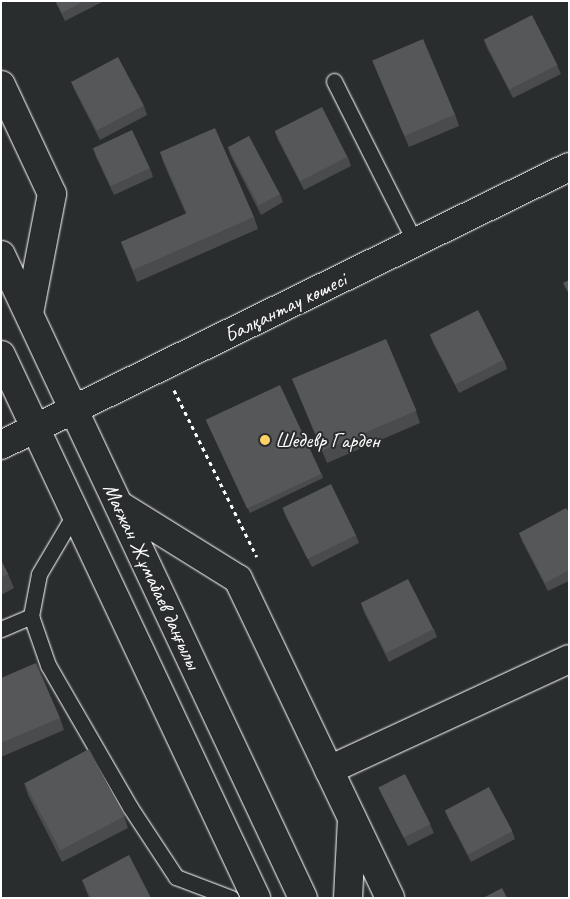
<!DOCTYPE html>
<html>
<head>
<meta charset="utf-8">
<style>
  body { margin:0 }
  #map { position:relative; width:570px; height:899px; overflow:hidden; background:#2a2d2e; font-family:Caveat,sans-serif }
  div>[style] { position:absolute }
  .path>* { height:3px; margin-top:-1.5px; transform-origin:0; background:repeating-linear-gradient(90deg,#fff 0 4px,transparent 0 8px) }
  .roads { filter:drop-shadow(0 0 1px #fff) drop-shadow(0 0 1px #fff) }
  .lane>* { height:15px; margin:-7.5px; padding:0 7.5px; transform-origin:7.5px; border-radius:7.5px; background:#2a2d2e }
  .street>* { height:28px; margin:-14px; padding:0 14px; transform-origin:14px; border-radius:14px; background:#2a2d2e }
  .secondary>* { height:28px; margin:-14px; padding:0 14px; transform-origin:14px; border-radius:14px; background:#2a2d2e }
  .wall>* { inset:0; background:#494b4c }
  .building>* { inset:0; background:#555758; transform-origin:0 0 }
  .dots>* { width:14px; height:14px; translate:-50% -50%; box-sizing:border-box; border:2px solid #2a2d2e; border-radius:50% }
  span { translate:-50% -50%; white-space:nowrap; text-align:center; line-height:1.15; -webkit-text-stroke:4px #2a2d2e; paint-order:stroke }
  .street-label { font-size:21px; color:#fff }
  .poi-label { font-size:21px; color:#fff }
  .left { translate:0 -50%; text-align:left }
  .frame { position:absolute; inset:0; border:2px solid #fff; pointer-events:none }
</style>
</head>
<body>
<div id="map">
  <div class="path">
    <i style="left:174px;top:390px;width:186px;rotate:63.6deg"></i>
  </div>
  <div class="roads">
    <div class="lane">
      <i style="left:334px;top:81px;width:180px;rotate:63.3deg"></i>
      <i style="left:75px;top:513px;width:71px;rotate:120.5deg"></i>
      <i style="left:39px;top:574px;width:43px;rotate:100.8deg"></i>
      <i style="left:31px;top:616px;width:52px;rotate:70.9deg"></i>
      <i style="left:48px;top:665px;width:164px;rotate:60deg"></i>
      <i style="left:130px;top:807px;width:84px;rotate:56.7deg"></i>
      <i style="left:176px;top:877px;width:59px;rotate:20.9deg"></i>
      <i style="left:1px;top:629px;width:33px;rotate:-23deg"></i>
    </div>
    <div class="street">
      <i style="left:1px;top:85px;width:120px;rotate:64.9deg"></i>
      <i style="left:52px;top:194px;width:121px;rotate:100.9deg"></i>
      <i style="left:119px;top:505px;width:140px;rotate:31.9deg"></i>
      <i style="left:238px;top:579px;width:353px;rotate:64.5deg"></i>
      <i style="left:329px;top:770px;width:264px;rotate:-24.8deg"></i>
    </div>
    <div class="secondary">
      <i style="left:1px;top:255px;width:710px;rotate:64.84deg"></i>
      <i style="left:1px;top:355px;width:600px;rotate:64.84deg"></i>
      <i style="left:1px;top:445px;width:632px;rotate:-26.08deg"></i>
      <i style="left:348px;top:898px;width:79px;rotate:-87.1deg"></i>
    </div>
  </div>
  <div class="wall">
    <i style="clip-path:polygon(55px 1px,104px 1px,65px 21px)"></i>
    <i style="clip-path:polygon(484px 40px,557px 65px,561px 74px,513px 98px,487px 48px)"></i>
    <i style="clip-path:polygon(372px 60px,455px 114px,459px 126px,409px 147px,377px 72px)"></i>
    <i style="clip-path:polygon(71px 81px,144px 106px,147px 115px,100px 140px,74px 89px)"></i>
    <i style="clip-path:polygon(275px 132px,348px 157px,351px 166px,304px 190px,278px 140px)"></i>
    <i style="clip-path:polygon(93px 148px,150px 168px,153px 177px,114px 195px,96px 157px)"></i>
    <i style="clip-path:polygon(228px 148px,280px 194px,283px 202px,261px 215px,231px 156px)"></i>
    <i style="clip-path:polygon(160px 152px,254px 217px,258px 229px,137px 282px,121px 242px,186px 214px,164px 164px)"></i>
    <i style="clip-path:polygon(430px 335px,504px 360px,507px 369px,459px 393px,433px 343px)"></i>
    <i style="clip-path:polygon(292px 379px,416px 411px,420px 423px,327px 463px)"></i>
    <i style="clip-path:polygon(206px 420px,322px 474px,323px 478px,250px 513px)"></i>
    <i style="clip-path:polygon(283px 509px,356px 535px,359px 543px,312px 567px,286px 517px)"></i>
    <i style="clip-path:polygon(569px 512px,569px 581px,548px 591px,522px 541px,519px 533px)"></i>
    <i style="clip-path:polygon(1px 560px,8px 574px,14px 588px,1px 595px)"></i>
    <i style="clip-path:polygon(361px 603px,434px 629px,437px 637px,389px 662px,364px 612px)"></i>
    <i style="clip-path:polygon(1px 678px,60px 718px,64px 730px,1px 757px)"></i>
    <i style="clip-path:polygon(24px 783px,124px 816px,128px 828px,62px 862px,28px 795px)"></i>
    <i style="clip-path:polygon(379px 788px,430px 824px,434px 833px,408px 846px)"></i>
    <i style="clip-path:polygon(445px 810px,512px 831px,515px 839px,471px 862px,448px 818px)"></i>
    <i style="clip-path:polygon(82px 880px,151px 898px,89px 898px)"></i>
  </div>
  <div class="building">
    <i style="clip-path:polygon(56px 1px,84px 1px,62px 13px)"></i>
    <i style="left:532px;top:15px;width:56px;height:54px;rotate:63deg"></i>
    <i style="left:423px;top:39px;width:82px;height:55px;rotate:67deg"></i>
    <i style="left:118px;top:57px;width:55px;height:53px;rotate:62deg"></i>
    <i style="left:322px;top:107px;width:56px;height:53px;rotate:63deg"></i>
    <i style="clip-path:polygon(215px 128px,254px 217px,133px 270px,121px 242px,187px 213px,160px 152px)"></i>
    <i style="left:132px;top:130px;width:42px;height:43px;rotate:65deg"></i>
    <i style="left:249px;top:136px;width:66px;height:24px;rotate:62deg"></i>
    <i style="clip-path:polygon(569px 280px,569px 294px,563px 283px)"></i>
    <i style="left:478px;top:310px;width:56px;height:54px;rotate:63deg"></i>
    <i style="left:386px;top:339px;width:78px;height:102px;rotate:67deg"></i>
    <i style="left:280px;top:385px;width:98px;height:82px;rotate:65deg"></i>
    <i style="left:331px;top:484px;width:57px;height:54px;rotate:64deg"></i>
    <i style="clip-path:polygon(566px 508px,569px 512px,569px 570px,545px 583px,519px 533px)"></i>
    <i style="clip-path:polygon(1px 560px,8px 574px,1px 578px)"></i>
    <i style="left:408px;top:579px;width:56px;height:53px;rotate:63deg"></i>
    <i style="clip-path:polygon(36px 663px,60px 718px,1px 743px,1px 678px)"></i>
    <i style="left:89px;top:749px;width:76px;height:73px;rotate:62deg"></i>
    <i style="left:405px;top:774px;width:56px;height:30px;rotate:63deg"></i>
    <i style="left:489px;top:787px;width:50px;height:50px;rotate:62deg"></i>
    <i style="clip-path:polygon(129px 855px,151px 898px,91px 898px,82px 880px)"></i>
    <i style="clip-path:polygon(502px 888px,507px 898px,483px 898px)"></i>
  </div>
  <div class="dots">
    <i style="left:265px;top:440px;background:#ffd166"></i>
  </div>
  <div class="street-label">
    <span style="left:285px;top:307px;rotate:-26deg">Балқантау көшесі</span>
    <span style="left:152px;top:576px;rotate:65deg">Мағжан Жұмабаев даңғылы</span>
  </div>
  <div class="poi-label">
    <span class="left" style="left:275px;top:440px">Шедевр Гарден</span>
  </div>
  <div class="frame"></div>
</div>
</body>
</html>
